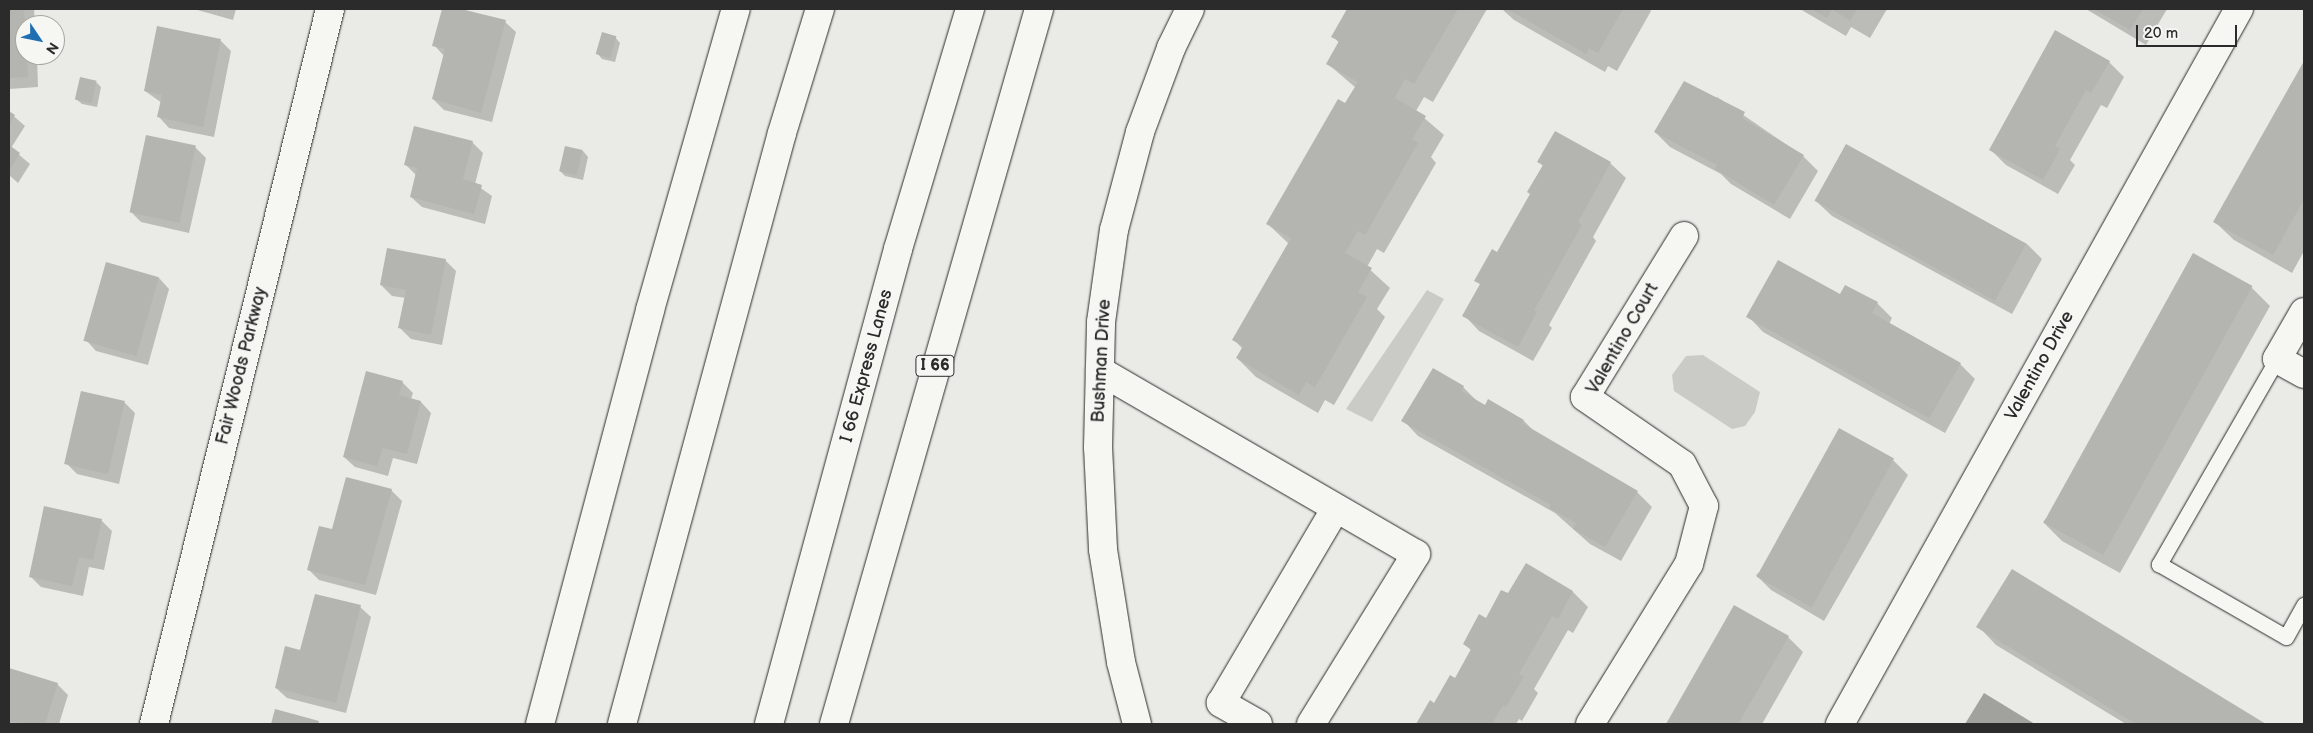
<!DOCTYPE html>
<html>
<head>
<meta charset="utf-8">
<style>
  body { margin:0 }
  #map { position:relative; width:2313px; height:733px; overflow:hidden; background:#eaeae6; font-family:"Balsamiq Sans",sans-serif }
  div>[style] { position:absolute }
  .green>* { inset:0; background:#cacac7 }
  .water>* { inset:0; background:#a1a19e }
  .shadow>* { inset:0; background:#0003 }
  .building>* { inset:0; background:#b4b4b1; transform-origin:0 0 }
  .roads { filter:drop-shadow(0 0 1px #2b2b2b) drop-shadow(0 0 1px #2b2b2b) }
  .lane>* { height:15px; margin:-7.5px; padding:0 7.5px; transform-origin:7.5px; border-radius:7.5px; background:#f6f6f2 }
  .street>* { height:28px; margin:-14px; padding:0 14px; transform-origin:14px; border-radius:14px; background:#f6f6f2 }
  .highway>* { height:28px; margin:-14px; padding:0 14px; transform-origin:14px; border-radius:14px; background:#f6f6f2 }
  span { translate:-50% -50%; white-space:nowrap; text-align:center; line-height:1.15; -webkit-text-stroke:4px #f6f6f2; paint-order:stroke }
  .shield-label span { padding:1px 4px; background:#f6f6f2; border:1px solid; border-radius:4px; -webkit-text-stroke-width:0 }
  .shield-label { font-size:16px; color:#2b2b2b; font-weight:700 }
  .street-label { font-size:18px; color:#2b2b2b }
  .frame { position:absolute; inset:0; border:10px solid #2b2b2b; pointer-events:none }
  .north { position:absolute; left:15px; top:15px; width:50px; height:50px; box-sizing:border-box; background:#f6f6f2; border:1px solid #a5a5a2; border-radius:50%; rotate:124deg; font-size:14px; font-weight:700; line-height:20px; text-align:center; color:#2b2b2b }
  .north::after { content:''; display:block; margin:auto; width:18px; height:22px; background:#1f6fb2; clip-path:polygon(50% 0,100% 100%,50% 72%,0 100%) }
  .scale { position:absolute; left:2136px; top:25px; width:101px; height:22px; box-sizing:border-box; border:2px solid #2b2b2b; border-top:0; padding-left:6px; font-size:15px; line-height:18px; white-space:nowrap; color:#2b2b2b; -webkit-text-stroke:4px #f6f6f2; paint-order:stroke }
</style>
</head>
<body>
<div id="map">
  <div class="green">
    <i style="clip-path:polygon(1427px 290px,1444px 299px,1372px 422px,1346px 409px)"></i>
    <i style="clip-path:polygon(1703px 355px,1760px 392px,1755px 412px,1745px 426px,1732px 429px,1674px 391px,1672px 375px,1686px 356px)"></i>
  </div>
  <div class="water">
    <i style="clip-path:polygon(1984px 693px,2035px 724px,1965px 724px)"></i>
  </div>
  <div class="shadow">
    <i style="clip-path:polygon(9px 9px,34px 9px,35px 25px,25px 25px,25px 55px,37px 55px,38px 87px,9px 89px)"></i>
    <i style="clip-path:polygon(194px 9px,236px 9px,233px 20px)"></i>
    <i style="clip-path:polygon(443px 9px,456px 9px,505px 22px,516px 32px,492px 122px,444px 110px,433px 99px,444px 56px,434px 45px)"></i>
    <i style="clip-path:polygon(1349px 9px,1487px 9px,1433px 102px,1424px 97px,1416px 111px,1444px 135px,1431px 157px,1436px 163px,1384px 253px,1377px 249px,1367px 267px,1390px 288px,1377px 309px,1385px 317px,1334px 405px,1325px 400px,1318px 413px,1256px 377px,1237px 358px,1243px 349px,1234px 340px,1289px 244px,1268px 224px,1356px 88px,1328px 64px,1339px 43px,1333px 36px)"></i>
    <i style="clip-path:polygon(1502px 9px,1649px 9px,1651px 11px,1617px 71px,1608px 66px,1605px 72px,1514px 20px)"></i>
    <i style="clip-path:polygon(1800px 9px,1887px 9px,1870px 38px,1851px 27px,1846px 36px)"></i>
    <i style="clip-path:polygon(2086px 9px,2167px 9px,2146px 45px)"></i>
    <i style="clip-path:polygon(158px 28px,221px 41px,231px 51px,214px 137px,169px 128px,159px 117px,162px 103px,145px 91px)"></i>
    <i style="clip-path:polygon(615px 37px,620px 43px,615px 62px,602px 59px,597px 53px)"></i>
    <i style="clip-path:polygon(2109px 62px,2124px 77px,2107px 108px,2101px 105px,2070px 160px,2075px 165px,2058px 194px,2006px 165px,1991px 150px)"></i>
    <i style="clip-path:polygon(2304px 63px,2304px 251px,2292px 273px,2234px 240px,2215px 222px)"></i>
    <i style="clip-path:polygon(96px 82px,101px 87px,97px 107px,82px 104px,76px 99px)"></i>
    <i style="clip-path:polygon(1717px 97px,1803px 156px,1818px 171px,1790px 219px,1731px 184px,1721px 174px,1670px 147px,1655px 132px)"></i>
    <i style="clip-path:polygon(9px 112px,25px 126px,11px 148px,30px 164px,18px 183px,9px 175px)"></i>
    <i style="clip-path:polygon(415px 127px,473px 143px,483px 153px,475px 184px,492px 196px,485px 224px,422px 207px,411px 197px,416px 175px,405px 164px)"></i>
    <i style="clip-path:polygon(1556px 132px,1610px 163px,1626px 178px,1593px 237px,1596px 241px,1549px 325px,1552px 328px,1533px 361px,1479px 331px,1464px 315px,1481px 285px,1476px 280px,1498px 253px,1531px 195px,1543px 166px,1539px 162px)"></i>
    <i style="clip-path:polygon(1846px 146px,2027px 244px,2042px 259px,2012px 314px,1832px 216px,1816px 201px)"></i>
    <i style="clip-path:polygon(195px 147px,206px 158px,189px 233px,141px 222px,130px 211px)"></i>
    <i style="clip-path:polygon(566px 147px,583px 151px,588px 157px,583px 180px,565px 176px,560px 171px)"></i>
    <i style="clip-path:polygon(445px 260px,456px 271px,442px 345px,411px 339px,400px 328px,406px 298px,392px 296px,381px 285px)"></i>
    <i style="clip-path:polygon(107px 264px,159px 278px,169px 289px,148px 365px,96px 351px,86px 340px)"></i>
    <i style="clip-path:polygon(2251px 287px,2270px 306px,2120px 573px,2062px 541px,2043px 522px)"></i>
    <i style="clip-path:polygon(1840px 296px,1877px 303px,1892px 318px,1889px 324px,1960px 364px,1975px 379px,1945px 433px,1763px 332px,1748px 316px)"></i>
    <i style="clip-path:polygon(402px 382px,413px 393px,411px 399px,421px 402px,431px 413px,417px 464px,393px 458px,388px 476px,355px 467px,344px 457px)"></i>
    <i style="clip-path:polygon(1463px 387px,1479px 403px,1485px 406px,1489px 400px,1524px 421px,1535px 432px,1637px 492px,1652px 507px,1621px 561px,1590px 544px,1555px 513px,1418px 436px,1403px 420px)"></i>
    <i style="clip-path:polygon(124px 402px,135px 413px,119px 484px,77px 474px,66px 463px)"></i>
    <i style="clip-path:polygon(1893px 460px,1908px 475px,1824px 621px,1771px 590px,1756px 575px)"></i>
    <i style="clip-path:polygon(391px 490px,402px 501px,376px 595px,319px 580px,308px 569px,333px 531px)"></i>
    <i style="clip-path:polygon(101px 520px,112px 531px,104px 570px,89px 567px,83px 596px,41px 587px,30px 576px)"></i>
    <i style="clip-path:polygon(1527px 565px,1573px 592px,1588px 607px,1573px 633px,1568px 630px,1534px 689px,1538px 693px,1522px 721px,1519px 719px,1516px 724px,1417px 724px,1430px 702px,1435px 704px,1456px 679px,1472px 651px,1464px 644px,1509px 595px)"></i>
    <i style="clip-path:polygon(2012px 571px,2263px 724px,2126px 724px,1996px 645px,1978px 626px)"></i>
    <i style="clip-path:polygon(360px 607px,371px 617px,346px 713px,287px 698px,276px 688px,301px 651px)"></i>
    <i style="clip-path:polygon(1734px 607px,1788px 637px,1803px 652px,1762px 724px,1668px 724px)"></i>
    <i style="clip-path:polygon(9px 670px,57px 684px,68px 695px,59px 724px,9px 724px)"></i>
    <i style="clip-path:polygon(276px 711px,318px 722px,320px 724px,272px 724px)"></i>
  </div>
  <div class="building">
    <i style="clip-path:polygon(9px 9px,24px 9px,28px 77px,9px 78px)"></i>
    <i style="clip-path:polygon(442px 9px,461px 9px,506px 20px,481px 113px,432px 99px,445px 49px,432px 46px)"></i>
    <i style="clip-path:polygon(1347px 9px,1458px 9px,1414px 84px,1405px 79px,1395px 98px,1426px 116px,1412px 139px,1418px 143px,1365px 235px,1358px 231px,1345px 253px,1372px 268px,1358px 292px,1367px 297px,1315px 387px,1306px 382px,1299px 395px,1236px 358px,1243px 346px,1232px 340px,1291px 238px,1266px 224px,1338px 99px,1345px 103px,1358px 82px,1326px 64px,1339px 41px,1331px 37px)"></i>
    <i style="clip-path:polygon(1507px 9px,1623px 9px,1598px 53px,1589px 48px,1586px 54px)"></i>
    <i style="clip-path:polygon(1811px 9px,1857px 9px,1850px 21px,1832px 9px,1827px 18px)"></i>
    <i style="clip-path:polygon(2094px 9px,2143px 9px,2130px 30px)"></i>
    <i style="clip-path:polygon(157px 26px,221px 39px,203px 127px,157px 117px,162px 95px,144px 91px)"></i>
    <i style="clip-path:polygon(2055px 30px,2110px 61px,2091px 93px,2086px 90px,2055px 146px,2060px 149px,2043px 180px,1989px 150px)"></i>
    <i style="left:602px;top:32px;width:15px;height:23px;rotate:16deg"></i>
    <i style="clip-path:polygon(2304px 61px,2304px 199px,2273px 255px,2213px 222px)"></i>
    <i style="left:80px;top:77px;width:17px;height:23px;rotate:13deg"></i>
    <i style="clip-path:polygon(1684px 81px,1745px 112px,1742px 118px,1804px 155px,1774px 205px,1715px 169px,1717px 165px,1654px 132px)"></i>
    <i style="clip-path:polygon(9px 111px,15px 115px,9px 125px)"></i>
    <i style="clip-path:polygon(414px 126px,473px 141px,463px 179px,482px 185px,474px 214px,410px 197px,417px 168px,404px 165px)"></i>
    <i style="clip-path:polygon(1555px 131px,1611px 162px,1578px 222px,1582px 225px,1534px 310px,1537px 312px,1518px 347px,1462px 316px,1480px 284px,1474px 281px,1492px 249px,1497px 252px,1530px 194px,1527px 192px,1543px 165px,1537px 162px)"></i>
    <i style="left:146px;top:135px;width:51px;height:79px;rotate:12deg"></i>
    <i style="left:1846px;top:144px;width:206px;height:65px;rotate:29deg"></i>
    <i style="clip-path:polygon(9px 145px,20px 153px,9px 171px)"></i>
    <i style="left:565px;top:146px;width:18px;height:26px;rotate:13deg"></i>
    <i style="clip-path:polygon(387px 248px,446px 259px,431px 335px,398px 328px,406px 290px,380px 285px)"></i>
    <i style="left:2193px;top:253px;width:68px;height:308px;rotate:29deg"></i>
    <i style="clip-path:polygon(1778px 260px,1840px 294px,1845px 285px,1878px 302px,1872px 313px,1961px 363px,1929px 418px,1746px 317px)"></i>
    <i style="left:106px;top:262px;width:55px;height:82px;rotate:16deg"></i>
    <i style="clip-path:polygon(1433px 368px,1464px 386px,1461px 391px,1485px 405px,1488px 399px,1524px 420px,1522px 423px,1638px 491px,1605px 547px,1573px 529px,1576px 523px,1549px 508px,1551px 505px,1401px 421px)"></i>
    <i style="clip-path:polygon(366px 371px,403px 381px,399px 395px,421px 401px,407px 454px,383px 448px,377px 466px,343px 457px)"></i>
    <i style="left:81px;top:391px;width:45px;height:75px;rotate:13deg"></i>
    <i style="left:1839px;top:428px;width:63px;height:170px;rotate:29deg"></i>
    <i style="clip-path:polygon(346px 477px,392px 489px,365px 585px,307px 570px,319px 526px,332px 529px)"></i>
    <i style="clip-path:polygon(44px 506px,102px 519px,93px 560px,79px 557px,72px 586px,29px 577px)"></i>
    <i style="clip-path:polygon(1526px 563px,1573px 591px,1558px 619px,1552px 616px,1519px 674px,1524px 677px,1506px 707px,1503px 705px,1492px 724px,1416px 724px,1430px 700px,1434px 703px,1450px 675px,1455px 678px,1471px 649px,1463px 644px,1479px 614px,1486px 618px,1501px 590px,1508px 593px)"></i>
    <i style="clip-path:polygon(2012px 569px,2266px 724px,2136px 724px,1976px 627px)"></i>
    <i style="clip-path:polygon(315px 594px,361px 605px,336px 703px,275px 688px,285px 646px,300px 650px)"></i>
    <i style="clip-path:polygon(1734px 605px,1789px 636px,1738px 724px,1666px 724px)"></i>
    <i style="clip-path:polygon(9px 668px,58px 683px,45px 724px,9px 722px)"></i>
    <i style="clip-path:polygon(275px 709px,319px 721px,318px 724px,271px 724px)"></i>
  </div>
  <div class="roads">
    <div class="lane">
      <i style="left:2277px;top:359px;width:237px;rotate:119.9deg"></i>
      <i style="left:2159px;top:564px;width:146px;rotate:29.9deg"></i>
      <i style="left:2286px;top:637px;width:37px;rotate:-61deg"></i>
    </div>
    <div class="street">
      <i style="left:2304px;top:312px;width:54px;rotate:119.9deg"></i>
      <i style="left:2277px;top:359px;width:31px;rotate:29deg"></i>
      <i style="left:1100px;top:371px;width:365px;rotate:30.1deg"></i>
      <i style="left:1416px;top:554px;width:200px;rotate:121.7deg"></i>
      <i style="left:154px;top:724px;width:736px;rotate:-76.17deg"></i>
      <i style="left:1137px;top:724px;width:64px;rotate:-104.5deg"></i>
      <i style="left:1121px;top:662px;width:114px;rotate:-99.1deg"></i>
      <i style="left:1103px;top:549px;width:102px;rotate:-92.8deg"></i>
      <i style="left:1098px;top:447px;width:125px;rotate:-88.6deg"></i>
      <i style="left:1101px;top:322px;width:93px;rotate:-82deg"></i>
      <i style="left:1114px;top:230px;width:101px;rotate:-75.1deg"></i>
      <i style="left:1140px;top:132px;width:90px;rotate:-69.7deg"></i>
      <i style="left:1171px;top:48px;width:43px;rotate:-64deg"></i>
      <i style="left:1258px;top:724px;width:43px;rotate:-150.4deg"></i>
      <i style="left:1221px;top:703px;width:226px;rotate:-59.5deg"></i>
      <i style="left:1590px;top:724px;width:188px;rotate:-58.3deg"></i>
      <i style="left:1689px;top:564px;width:60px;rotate:-75.5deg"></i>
      <i style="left:1704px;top:506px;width:47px;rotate:-117.6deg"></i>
      <i style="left:1682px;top:464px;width:118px;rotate:-145.4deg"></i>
      <i style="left:1585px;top:397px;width:189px;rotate:-58.4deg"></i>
      <i style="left:1840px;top:724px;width:819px;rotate:-60.84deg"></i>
    </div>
    <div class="highway">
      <i style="left:540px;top:724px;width:428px;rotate:-75.1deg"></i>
      <i style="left:650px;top:310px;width:313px;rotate:-74.1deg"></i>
      <i style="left:622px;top:724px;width:612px;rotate:-74.85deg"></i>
      <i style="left:782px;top:133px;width:130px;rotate:-73deg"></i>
      <i style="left:769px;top:724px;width:492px;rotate:-74.8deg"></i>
      <i style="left:898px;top:249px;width:251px;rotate:-73.3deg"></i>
      <i style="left:834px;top:724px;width:744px;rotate:-74deg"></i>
    </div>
  </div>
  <div class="shield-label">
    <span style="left:935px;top:366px">I 66</span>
  </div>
  <div class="street-label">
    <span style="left:1623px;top:339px;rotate:-60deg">Valentino Court</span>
    <span style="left:1102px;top:361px;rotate:-87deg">Bushman Drive</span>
    <span style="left:242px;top:366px;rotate:-76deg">Fair Woods Parkway</span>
    <span style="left:867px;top:366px;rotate:-75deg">I 66 Express Lanes</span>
    <span style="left:2040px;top:366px;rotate:-61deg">Valentino Drive</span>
  </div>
  <div class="frame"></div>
  <div class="north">N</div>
  <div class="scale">20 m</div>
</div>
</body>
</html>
